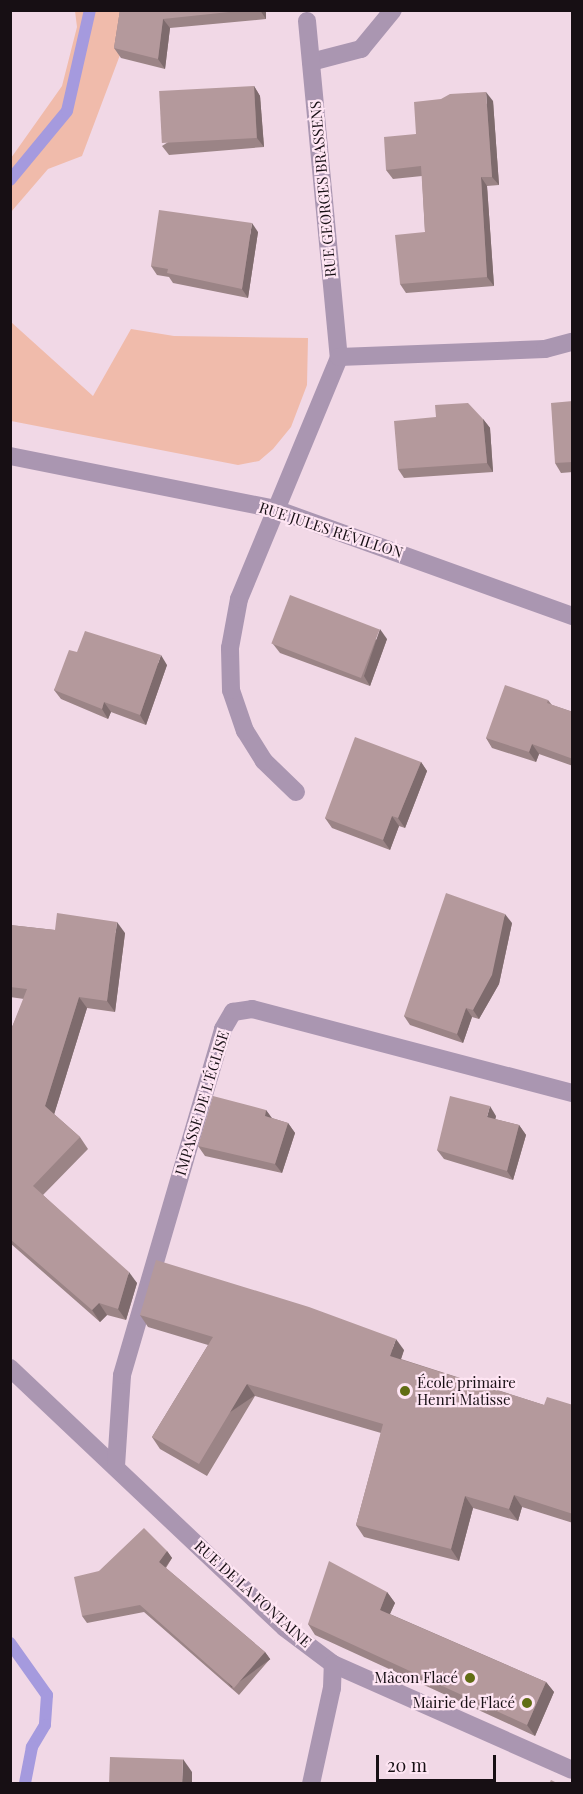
<!DOCTYPE html>
<html>
<head>
<meta charset="utf-8">
<style>
  body { margin:0 }
  #map { position:relative; width:583px; height:1794px; overflow:hidden; background:#f1d8e6; font-family:"Playfair Display",serif }
  div>[style] { position:absolute }
  .green>* { inset:0; background:#f0bbab }
  .stream>* { height:12px; margin:-6px; padding:0 6px; transform-origin:6px; border-radius:6px; background:#a59ade }
  .lane>* { height:18px; margin:-9px; padding:0 9px; transform-origin:9px; border-radius:9px; background:#aa96b1 }
  .street>* { height:18px; margin:-9px; padding:0 9px; transform-origin:9px; border-radius:9px; background:#aa96b1 }
  .wall>* { inset:0; background:#9b8486 }
  .shaded-wall>* { inset:0; background:#7e6b6d; transform-origin:0 0 }
  .building>* { inset:0; background:#b4999c; transform-origin:0 0 }
  .dots>* { width:16px; height:16px; translate:-50% -50%; box-sizing:border-box; border:3px solid #fee5f3; border-radius:50% }
  span { translate:-50% -50%; white-space:nowrap; text-align:center; line-height:1.15; -webkit-text-stroke:4.5px #fee5f3; paint-order:stroke }
  .street-label { font-size:15px; color:#170f14 }
  .poi-label { font-size:15px; color:#170f14 }
  .left { translate:0 -50%; text-align:left }
  .right { translate:-100% -50%; text-align:right }
  .frame { position:absolute; inset:0; border:12px solid #170f14; pointer-events:none }
  .scale { position:absolute; left:376px; top:1755px; width:120px; height:27px; box-sizing:border-box; border:3px solid #170f14; border-top:0; padding-left:8px; font-size:18px; line-height:21px; white-space:nowrap; color:#170f14; -webkit-text-stroke:4px #fee5f3; paint-order:stroke }
</style>
</head>
<body>
<div id="map">
  <div class="green">
    <i style="clip-path:polygon(75px 11px,129px 11px,126px 39px,82px 156px,48px 169px,11px 212px,11px 158px,62px 86px,77px 27px)"></i>
    <i style="clip-path:polygon(11px 322px,93px 396px,131px 329px,174px 336px,308px 338px,307px 385px,291px 427px,273px 449px,259px 461px,238px 465px,11px 421px)"></i>
  </div>
  <div class="stream">
    <i style="left:10px;top:180px;width:89px;rotate:-50.4deg"></i>
    <i style="left:67px;top:111px;width:104px;rotate:-77.2deg"></i>
    <i style="left:10px;top:1643px;width:64px;rotate:54.6deg"></i>
    <i style="left:47px;top:1695px;width:30px;rotate:94deg"></i>
    <i style="left:45px;top:1725px;width:26px;rotate:121deg"></i>
    <i style="left:32px;top:1747px;width:38px;rotate:101deg"></i>
  </div>
  <div class="lane">
    <i style="left:311px;top:62px;width:52px;rotate:-14.6deg"></i>
    <i style="left:361px;top:49px;width:50px;rotate:-50.6deg"></i>
  </div>
  <div class="street">
    <i style="left:307px;top:21px;width:338px;rotate:84.6deg"></i>
    <i style="left:10px;top:456px;width:270px;rotate:11.3deg"></i>
    <i style="left:275px;top:509px;width:316px;rotate:19.8deg"></i>
    <i style="left:296px;top:792px;width:45px;rotate:-135.9deg"></i>
    <i style="left:264px;top:761px;width:36px;rotate:-122deg"></i>
    <i style="left:245px;top:731px;width:43px;rotate:-108.9deg"></i>
    <i style="left:231px;top:690px;width:42px;rotate:-91.4deg"></i>
    <i style="left:230px;top:648px;width:50px;rotate:-79.6deg"></i>
    <i style="left:239px;top:599px;width:262px;rotate:-67.5deg"></i>
    <i style="left:339px;top:357px;width:206px;rotate:-2.2deg"></i>
    <i style="left:545px;top:349px;width:28px;rotate:-15deg"></i>
    <i style="left:10px;top:1368px;width:378px;rotate:43.4deg"></i>
    <i style="left:285px;top:1628px;width:60px;rotate:36.9deg"></i>
    <i style="left:333px;top:1664px;width:261px;rotate:23.9deg"></i>
    <i style="left:116px;top:1466px;width:91px;rotate:-86.2deg"></i>
    <i style="left:122px;top:1375px;width:360px;rotate:-73.7deg"></i>
    <i style="left:223px;top:1029px;width:20px;rotate:-60deg"></i>
    <i style="left:233px;top:1012px;width:19px;rotate:-9deg"></i>
    <i style="left:252px;top:1009px;width:331px;rotate:14.7deg"></i>
    <i style="left:311px;top:1784px;width:98px;rotate:-77.7deg"></i>
    <i style="left:332px;top:1688px;width:24px;rotate:-88deg"></i>
  </div>
  <div class="wall">
    <i style="clip-path:polygon(120px 10px,266px 10px,266px 19px,170px 28px,165px 69px,121px 58px,114px 48px)"></i>
    <i style="clip-path:polygon(254px 86px,260px 96px,264px 147px,169px 155px,162px 146px)"></i>
    <i style="clip-path:polygon(493px 101px,499px 185px,487px 186px,494px 286px,406px 293px,400px 284px,425px 232px,422px 176px,393px 179px,386px 170px,416px 134px)"></i>
    <i style="clip-path:polygon(258px 232px,248px 298px,173px 283px,169px 277px,157px 275px,151px 266px)"></i>
    <i style="clip-path:polygon(573px 401px,573px 472px,561px 473px,555px 463px)"></i>
    <i style="clip-path:polygon(483px 419px,490px 428px,493px 472px,404px 478px,398px 469px)"></i>
    <i style="clip-path:polygon(387px 639px,370px 686px,280px 653px,273px 644px)"></i>
    <i style="clip-path:polygon(77px 652px,167px 665px,146px 725px,111px 712px,108px 719px,61px 699px,54px 690px)"></i>
    <i style="clip-path:polygon(548px 700px,552px 705px,573px 712px,573px 766px,539px 754px,536px 762px,492px 748px,486px 738px)"></i>
    <i style="clip-path:polygon(421px 762px,427px 771px,405px 828px,399px 826px,390px 850px,332px 828px,325px 818px)"></i>
    <i style="clip-path:polygon(512px 923px,499px 984px,479px 1019px,472px 1017px,463px 1043px,410px 1025px,404px 1016px)"></i>
    <i style="clip-path:polygon(10px 925px,55px 930px,125px 933px,115px 1012px,87px 1008px,54px 1114px,80px 1137px,88px 1149px,43px 1195px,137px 1283px,126px 1320px,107px 1315px,100px 1322px,10px 1243px,10px 1032px,24px 999px,10px 997px)"></i>
    <i style="clip-path:polygon(266px 1110px,272px 1118px,288px 1123px,295px 1133px,282px 1173px,205px 1156px,198px 1146px)"></i>
    <i style="clip-path:polygon(496px 1116px,495px 1119px,519px 1125px,526px 1135px,513px 1180px,444px 1159px,437px 1150px)"></i>
    <i style="clip-path:polygon(140px 1315px,404px 1350px,401px 1359px,544px 1405px,573px 1405px,573px 1523px,522px 1507px,518px 1521px,473px 1508px,459px 1561px,364px 1537px,356px 1525px,381px 1433px,255px 1396px,207px 1476px,160px 1449px,152px 1437px,208px 1345px,148px 1327px)"></i>
    <i style="clip-path:polygon(167px 1551px,172px 1558px,166px 1568px,265px 1652px,270px 1659px,239px 1695px,144px 1612px,87px 1623px,82px 1616px,99px 1571px)"></i>
    <i style="clip-path:polygon(387px 1592px,395px 1603px,390px 1614px,546px 1682px,554px 1692px,535px 1736px,315px 1635px,308px 1624px)"></i>
  </div>
  <div class="shaded-wall">
    <i style="clip-path:polygon(260px 10px,266px 10px,266px 19px)"></i>
    <i style="clip-path:polygon(163px 19px,170px 28px,165px 69px,158px 59px)"></i>
    <i style="clip-path:polygon(254px 86px,260px 96px,264px 147px,257px 138px)"></i>
    <i style="clip-path:polygon(486px 92px,493px 101px,499px 185px,492px 177px)"></i>
    <i style="clip-path:polygon(481px 177px,487px 186px,494px 286px,487px 277px)"></i>
    <i style="clip-path:polygon(252px 223px,258px 232px,248px 298px,242px 289px)"></i>
    <i style="clip-path:polygon(483px 419px,490px 428px,493px 472px,487px 463px)"></i>
    <i style="clip-path:polygon(380px 629px,387px 639px,370px 686px,364px 676px)"></i>
    <i style="clip-path:polygon(161px 655px,167px 665px,146px 725px,140px 715px)"></i>
    <i style="clip-path:polygon(104px 702px,111px 712px,108px 719px,102px 709px)"></i>
    <i style="clip-path:polygon(532px 744px,539px 754px,536px 762px,529px 752px)"></i>
    <i style="clip-path:polygon(421px 762px,427px 771px,405px 828px,398px 818px)"></i>
    <i style="clip-path:polygon(392px 816px,399px 826px,390px 850px,383px 840px)"></i>
    <i style="clip-path:polygon(505px 914px,512px 923px,499px 984px,479px 1019px,473px 1010px)"></i>
    <i style="clip-path:polygon(117px 922px,125px 933px,115px 1012px,107px 1001px)"></i>
    <i style="clip-path:polygon(79px 997px,87px 1008px,53px 1118px,45px 1106px)"></i>
    <i style="clip-path:polygon(466px 1008px,472px 1017px,463px 1043px,457px 1034px)"></i>
    <i style="clip-path:polygon(490px 1106px,496px 1116px,494px 1126px,487px 1117px)"></i>
    <i style="clip-path:polygon(266px 1110px,273px 1120px,265px 1116px)"></i>
    <i style="clip-path:polygon(288px 1123px,295px 1133px,282px 1173px,275px 1164px)"></i>
    <i style="clip-path:polygon(519px 1125px,526px 1135px,513px 1180px,507px 1171px)"></i>
    <i style="clip-path:polygon(129px 1272px,137px 1283px,126px 1320px,118px 1309px)"></i>
    <i style="clip-path:polygon(99px 1303px,107px 1315px,100px 1322px,92px 1310px)"></i>
    <i style="clip-path:polygon(396px 1339px,404px 1350px,398px 1368px,390px 1356px)"></i>
    <i style="left:247px;top:1384px;width:14px;height:93px;rotate:56deg"></i>
    <i style="clip-path:polygon(514px 1495px,522px 1507px,518px 1521px,509px 1509px)"></i>
    <i style="clip-path:polygon(465px 1496px,473px 1508px,459px 1561px,451px 1549px)"></i>
    <i style="clip-path:polygon(167px 1551px,172px 1558px,164px 1569px,159px 1562px)"></i>
    <i style="clip-path:polygon(387px 1592px,395px 1603px,387px 1620px,380px 1610px)"></i>
    <i style="left:265px;top:1652px;width:9px;height:48px;rotate:54deg"></i>
    <i style="clip-path:polygon(546px 1682px,554px 1692px,535px 1736px,527px 1725px)"></i>
    <i style="clip-path:polygon(183px 1759px,192px 1772px,192px 1784px,182px 1784px)"></i>
  </div>
  <div class="building">
    <i style="clip-path:polygon(120px 10px,248px 10px,163px 19px,158px 59px,114px 48px)"></i>
    <i style="left:254px;top:86px;width:52px;height:95px;rotate:87deg"></i>
    <i style="clip-path:polygon(486px 92px,492px 177px,481px 177px,487px 277px,400px 284px,395px 235px,425px 232px,421px 166px,386px 170px,384px 137px,416px 134px,414px 102px,441px 99px,450px 94px)"></i>
    <i style="clip-path:polygon(159px 210px,252px 223px,242px 289px,167px 273px,168px 269px,151px 266px)"></i>
    <i style="clip-path:polygon(573px 401px,573px 462px,555px 463px,551px 403px)"></i>
    <i style="clip-path:polygon(468px 403px,483px 419px,487px 463px,398px 469px,394px 421px,436px 417px,435px 405px)"></i>
    <i style="left:290px;top:595px;width:96px;height:52px;rotate:21deg"></i>
    <i style="clip-path:polygon(85px 631px,161px 655px,140px 715px,104px 702px,102px 709px,54px 690px,69px 650px,77px 652px)"></i>
    <i style="clip-path:polygon(505px 685px,548px 700px,547px 703px,573px 712px,573px 759px,532px 744px,529px 752px,486px 738px)"></i>
    <i style="clip-path:polygon(355px 737px,421px 762px,398px 818px,392px 816px,383px 840px,325px 818px)"></i>
    <i style="clip-path:polygon(446px 893px,505px 914px,492px 975px,473px 1010px,466px 1008px,457px 1034px,404px 1016px)"></i>
    <i style="clip-path:polygon(57px 913px,117px 922px,107px 1001px,79px 997px,45px 1106px,80px 1137px,33px 1186px,129px 1272px,118px 1309px,99px 1303px,92px 1310px,10px 1239px,10px 1032px,27px 989px,10px 987px,10px 925px,55px 930px)"></i>
    <i style="clip-path:polygon(213px 1096px,266px 1110px,265px 1116px,288px 1123px,275px 1164px,198px 1146px)"></i>
    <i style="clip-path:polygon(450px 1096px,490px 1106px,487px 1117px,519px 1125px,507px 1171px,437px 1150px)"></i>
    <i style="clip-path:polygon(156px 1260px,309px 1307px,396px 1339px,390px 1356px,544px 1405px,547px 1397px,573px 1405px,573px 1514px,514px 1495px,509px 1509px,465px 1496px,451px 1549px,356px 1525px,383px 1424px,247px 1384px,199px 1464px,152px 1437px,213px 1337px,140px 1315px)"></i>
    <i style="clip-path:polygon(144px 1528px,167px 1551px,159px 1562px,265px 1652px,234px 1688px,140px 1605px,82px 1616px,74px 1577px,99px 1571px)"></i>
    <i style="clip-path:polygon(329px 1561px,387px 1592px,380px 1610px,546px 1682px,527px 1725px,308px 1624px)"></i>
    <i style="left:110px;top:1757px;width:73px;height:27px;rotate:2deg"></i>
    <i style="clip-path:polygon(551px 1780px,559px 1784px,549px 1784px)"></i>
  </div>
  <div class="dots">
    <i style="left:405px;top:1391px;background:#616d14"></i>
    <i style="left:470px;top:1678px;background:#616d14"></i>
    <i style="left:527px;top:1703px;background:#616d14"></i>
  </div>
  <div class="street-label">
    <span style="left:323px;top:189px;rotate:-95deg">RUE GEORGES BRASSENS</span>
    <span style="left:331px;top:530px;rotate:18deg">RUE JULES RÉVILLON</span>
    <span style="left:202px;top:1103px;rotate:-73deg">IMPASSE DE L'ÉGLISE</span>
    <span style="left:253px;top:1594px;rotate:42deg">RUE DE LA FONTAINE</span>
  </div>
  <div class="poi-label">
    <span class="left" style="left:417px;top:1391px">École primaire<br>Henri Matisse</span>
    <span class="right" style="left:458px;top:1678px">Mâcon Flacé</span>
    <span class="right" style="left:515px;top:1703px">Mairie de Flacé</span>
  </div>
  <div class="frame"></div>
  <div class="scale">20 m</div>
</div>
</body>
</html>
